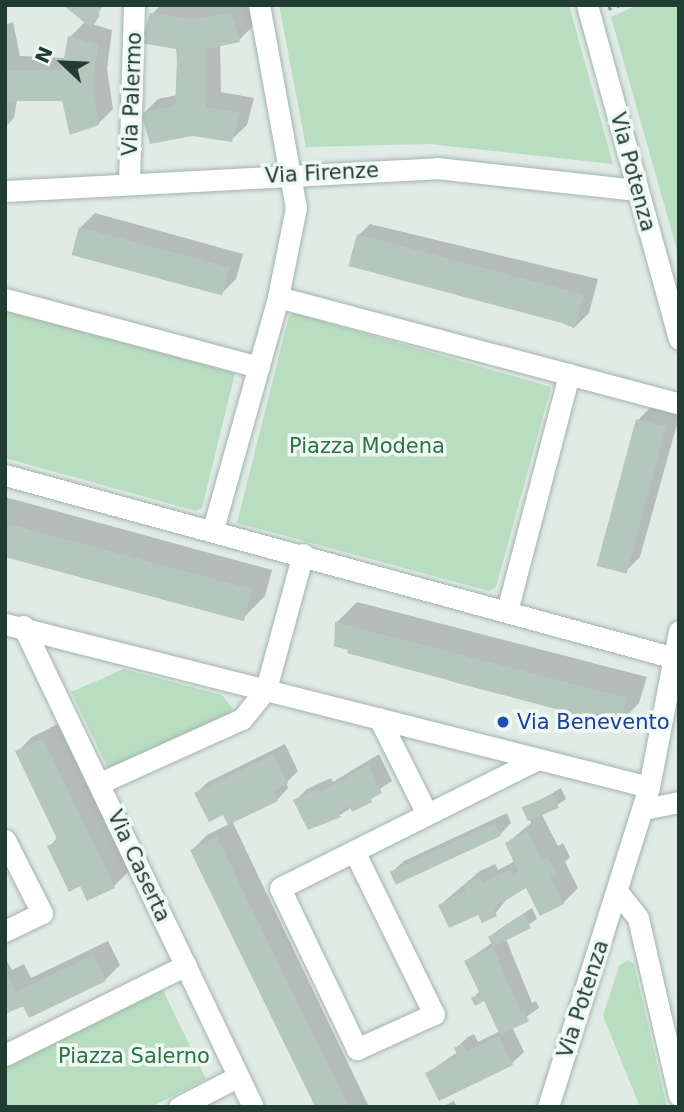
<!DOCTYPE html>
<html>
<head>
<meta charset="utf-8">
<style>
  body { margin:0 }
  #map { position:relative; width:684px; height:1112px; overflow:hidden; background:#e0ebe6; font-family:"DejaVu Sans",sans-serif }
  div>[style] { position:absolute }
  .green>* { inset:0; background:#b8ddc0 }
  .shadow>* { inset:0; background:#0003 }
  .building>* { inset:0; background:#b5c6be; transform-origin:0 0 }
  .path>* { height:3.5px; margin-top:-1.75px; transform-origin:0; background:repeating-linear-gradient(90deg,#80af9e 0 3.5px,transparent 0 8.5px) }
  .roads { filter:drop-shadow(0 0 2px #a3b3ad) drop-shadow(0 0 2px #a3b3ad) }
  .minor>* { height:21px; margin:-10.5px; padding:0 10.5px; transform-origin:10.5px; border-radius:10.5px; background:#fff }
  .dots>* { width:19px; height:19px; translate:-50% -50%; box-sizing:border-box; border:4px solid #f0f8f4; border-radius:50% }
  span { translate:-50% -50%; white-space:nowrap; text-align:center; line-height:1.15; -webkit-text-stroke:7px #f0f8f4; paint-order:stroke }
  .street-label { font-size:21px; color:#203c33 }
  .park-label { font-size:21px; color:#2a7343 }
  .transit-label { font-size:21px; color:#164399 }
  .left { translate:0 -50%; text-align:left }
  .frame { position:absolute; inset:0; border:7px solid #203c33; pointer-events:none }
  .north { position:absolute; left:28px; top:28px; width:70px; height:70px; -webkit-text-stroke:5px #f0f8f4; paint-order:stroke; rotate:293deg; font-size:19px; font-weight:700; line-height:28px; text-align:center; color:#203c33 }
  .north::after { content:''; display:block; margin:auto; width:24px; height:32px; background:#203c33; clip-path:polygon(50% 0,100% 100%,50% 72%,0 100%) }
</style>
</head>
<body>
<div id="map">
  <div class="green">
    <i style="clip-path:polygon(279px 5px,569px 5px,613px 164px,429px 144px,306px 147px)"></i>
    <i style="clip-path:polygon(637px 5px,679px 5px,679px 257px,611px 17px)"></i>
    <i style="clip-path:polygon(5px 310px,235px 373px,202px 508px,196px 511px,5px 458px)"></i>
    <i style="clip-path:polygon(294px 313px,551px 387px,496px 587px,489px 591px,237px 523px,289px 316px)"></i>
    <i style="clip-path:polygon(124px 669px,222px 695px,232px 708px,229px 715px,110px 772px,71px 692px)"></i>
    <i style="clip-path:polygon(628px 960px,634px 964px,667px 1107px,640px 1107px,603px 1016px,619px 966px)"></i>
    <i style="clip-path:polygon(161px 986px,206px 1079px,151px 1107px,5px 1107px,5px 1063px)"></i>
  </div>
  <div class="shadow">
    <i style="clip-path:polygon(66px 5px,103px 5px,92px 24px,112px 30px,107px 69px,113px 109px,98px 124px,64px 99px,17px 100px,14px 118px,5px 127px,5px 25px,13px 22px,20px 56px,66px 58px,70px 37px,86px 21px)"></i>
    <i style="clip-path:polygon(161px 5px,248px 5px,254px 25px,239px 40px,220px 44px,221px 92px,254px 98px,247px 125px,231px 140px,143px 114px,158px 99px,177px 95px,177px 48px,152px 14px)"></i>
    <i style="clip-path:polygon(95px 213px,243px 254px,236px 279px,221px 294px,80px 228px)"></i>
    <i style="clip-path:polygon(370px 224px,598px 279px,589px 313px,574px 328px,359px 235px)"></i>
    <i style="clip-path:polygon(653px 405px,679px 412px,679px 417px,640px 557px,625px 572px,638px 420px)"></i>
    <i style="clip-path:polygon(5px 497px,272px 570px,265px 596px,244px 617px,5px 554px)"></i>
    <i style="clip-path:polygon(357px 602px,647px 677px,639px 703px,619px 724px,457px 683px,405px 664px,336px 623px)"></i>
    <i style="clip-path:polygon(58px 724px,129px 871px,114px 886px,81px 884px,49px 847px,58px 837px,17px 752px,32px 737px)"></i>
    <i style="clip-path:polygon(285px 744px,298px 771px,286px 783px,288px 788px,277px 800px,232px 821px,369px 1107px,316px 1107px,192px 850px,207px 835px,229px 824px,224px 812px,196px 793px,208px 782px)"></i>
    <i style="clip-path:polygon(379px 754px,392px 781px,340px 815px,295px 801px,307px 789px,331px 778px,333px 782px)"></i>
    <i style="clip-path:polygon(561px 788px,566px 799px,542px 815px,558px 846px,563px 843px,570px 857px,565px 862px,578px 888px,563px 903px,527px 885px,509px 896px,495px 914px,440px 905px,480px 871px,495px 864px,498px 870px,515px 861px,507px 843px,531px 823px,525px 809px)"></i>
    <i style="clip-path:polygon(507px 813px,511px 823px,500px 835px,392px 872px,404px 861px)"></i>
    <i style="clip-path:polygon(532px 908px,537px 919px,506px 939px,532px 1003px,536px 1001px,539px 1008px,512px 1027px,524px 1052px,512px 1063px,440px 1099px,427px 1073px,458px 1052px,456px 1048px,468px 1037px,474px 1034px,478px 1042px,500px 1031px,485px 999px,473px 998px,480px 991px,466px 961px,493px 942px,490px 937px,498px 930px)"></i>
    <i style="clip-path:polygon(108px 941px,120px 965px,105px 980px,5px 1012px,5px 958px,12px 970px,24px 964px,31px 978px)"></i>
    <i style="clip-path:polygon(454px 1101px,457px 1107px,442px 1107px)"></i>
  </div>
  <div class="building">
    <i style="clip-path:polygon(63px 5px,100px 5px,99px 17px,91px 28px)"></i>
    <i style="clip-path:polygon(150px 13px,191px 19px,231px 13px,240px 42px,206px 49px,206px 107px,240px 112px,232px 142px,192px 136px,150px 144px,141px 113px,175px 106px,177px 61px,176px 49px,141px 43px)"></i>
    <i style="clip-path:polygon(68px 36px,98px 45px,93px 85px,99px 125px,70px 135px,62px 101px,5px 101px,5px 70px,62px 70px)"></i>
    <i style="left:79px;top:227px;width:156px;height:29px;rotate:15deg"></i>
    <i style="left:357px;top:234px;width:235px;height:33px;rotate:15deg"></i>
    <i style="left:636px;top:419px;width:31px;height:152px;rotate:15deg"></i>
    <i style="left:5px;top:523px;width:256px;height:33px;rotate:15deg"></i>
    <i style="clip-path:polygon(335px 622px,627px 698px,619px 726px,347px 653px,348px 650px,334px 646px)"></i>
    <i style="clip-path:polygon(43px 738px,115px 888px,87px 901px,80px 886px,69px 892px,47px 846px,58px 841px,15px 751px)"></i>
    <i style="clip-path:polygon(273px 754px,288px 784px,273px 791px,278px 801px,228px 825px,223px 815px,209px 822px,194px 793px)"></i>
    <i style="clip-path:polygon(368px 764px,382px 793px,371px 799px,372px 802px,352px 812px,350px 806px,338px 812px,341px 817px,308px 830px,293px 800px,319px 788px,321px 792px)"></i>
    <i style="left:553px;top:794px;width:15px;height:34px;rotate:67deg"></i>
    <i style="left:495px;top:823px;width:14px;height:116px;rotate:65deg"></i>
    <i style="clip-path:polygon(528px 831px,542px 860px,548px 857px,556px 873px,550px 876px,564px 904px,540px 916px,526px 888px,493px 908px,497px 916px,482px 923px,478px 915px,449px 928px,438px 905px,466px 891px,463px 886px,480px 877px,483px 883px,510px 870px,512px 875px,518px 871px,505px 843px)"></i>
    <i style="left:217px;top:837px;width:300px;height:30px;rotate:64deg"></i>
    <i style="clip-path:polygon(524px 914px,531px 928px,493px 947px,488px 937px)"></i>
    <i style="clip-path:polygon(493px 947px,521px 1013px,524px 1011px,529px 1021px,500px 1035px,484px 1001px,475px 1006px,471px 998px,480px 994px,464px 961px)"></i>
    <i style="clip-path:polygon(93px 955px,106px 981px,29px 1018px,23px 1006px,5px 1014px,5px 980px,9px 978px,15px 992px)"></i>
    <i style="clip-path:polygon(499px 1036px,513px 1065px,439px 1101px,425px 1073px,458px 1056px,454px 1048px,462px 1044px,467px 1052px)"></i>
  </div>
  <div class="path">
    <i style="left:608px;top:9px;width:13px;rotate:-18deg"></i>
  </div>
  <div class="roads">
    <div class="minor">
      <i style="left:587px;top:5px;width:346px;rotate:74.6deg"></i>
      <i style="left:129px;top:183px;width:178px;rotate:-88.4deg"></i>
      <i style="left:5px;top:191px;width:433px;rotate:-3deg"></i>
      <i style="left:437px;top:168px;width:201px;rotate:6.3deg"></i>
      <i style="left:278px;top:297px;width:415px;rotate:14.9deg"></i>
      <i style="left:5px;top:299px;width:263px;rotate:15deg"></i>
      <i style="left:5px;top:475px;width:695px;rotate:15.28deg"></i>
      <i style="left:213px;top:529px;width:241px;rotate:-74.3deg"></i>
      <i style="left:278px;top:297px;width:91px;rotate:-78.6deg"></i>
      <i style="left:296px;top:208px;width:206px;rotate:-100.3deg"></i>
      <i style="left:507px;top:611px;width:245px;rotate:-75.3deg"></i>
      <i style="left:5px;top:624px;width:664px;rotate:14.2deg"></i>
      <i style="left:23px;top:626px;width:533px;rotate:64.44deg"></i>
      <i style="left:379px;top:718px;width:107px;rotate:63.4deg"></i>
      <i style="left:100px;top:783px;width:156px;rotate:-24.3deg"></i>
      <i style="left:242px;top:719px;width:38px;rotate:-51deg"></i>
      <i style="left:266px;top:689px;width:140px;rotate:-74.7deg"></i>
      <i style="left:643px;top:809px;width:37px;rotate:-11deg"></i>
      <i style="left:5px;top:840px;width:82px;rotate:63.1deg"></i>
      <i style="left:42px;top:913px;width:41px;rotate:154.1deg"></i>
      <i style="left:354px;top:851px;width:182px;rotate:63.9deg"></i>
      <i style="left:434px;top:1014px;width:85px;rotate:155.6deg"></i>
      <i style="left:357px;top:1049px;width:178px;rotate:-115.6deg"></i>
      <i style="left:280px;top:888px;width:288px;rotate:-26.6deg"></i>
      <i style="left:617px;top:891px;width:34px;rotate:52deg"></i>
      <i style="left:638px;top:918px;width:182px;rotate:77deg"></i>
      <i style="left:5px;top:1055px;width:202px;rotate:-26.4deg"></i>
      <i style="left:179px;top:1107px;width:65px;rotate:-27.3deg"></i>
      <i style="left:548px;top:1107px;width:336px;rotate:-72.5deg"></i>
      <i style="left:649px;top:787px;width:159px;rotate:-79.1deg"></i>
    </div>
  </div>
  <div class="dots">
    <i style="left:503px;top:722px;background:#1a4fb4"></i>
  </div>
  <div class="street-label">
    <span style="left:132px;top:94px;rotate:-88deg">Via Palermo</span>
    <span style="left:633px;top:172px;rotate:75deg">Via Potenza</span>
    <span style="left:322px;top:173px;rotate:-3deg">Via Firenze</span>
    <span style="left:139px;top:866px;rotate:65deg">Via Caserta</span>
    <span style="left:583px;top:999px;rotate:-72deg">Via Potenza</span>
  </div>
  <div class="park-label">
    <span style="left:367px;top:446px">Piazza Modena</span>
    <span style="left:134px;top:1056px">Piazza Salerno</span>
  </div>
  <div class="transit-label">
    <span class="left" style="left:517px;top:722px">Via Benevento</span>
  </div>
  <div class="frame"></div>
  <div class="north">N</div>
</div>
</body>
</html>
